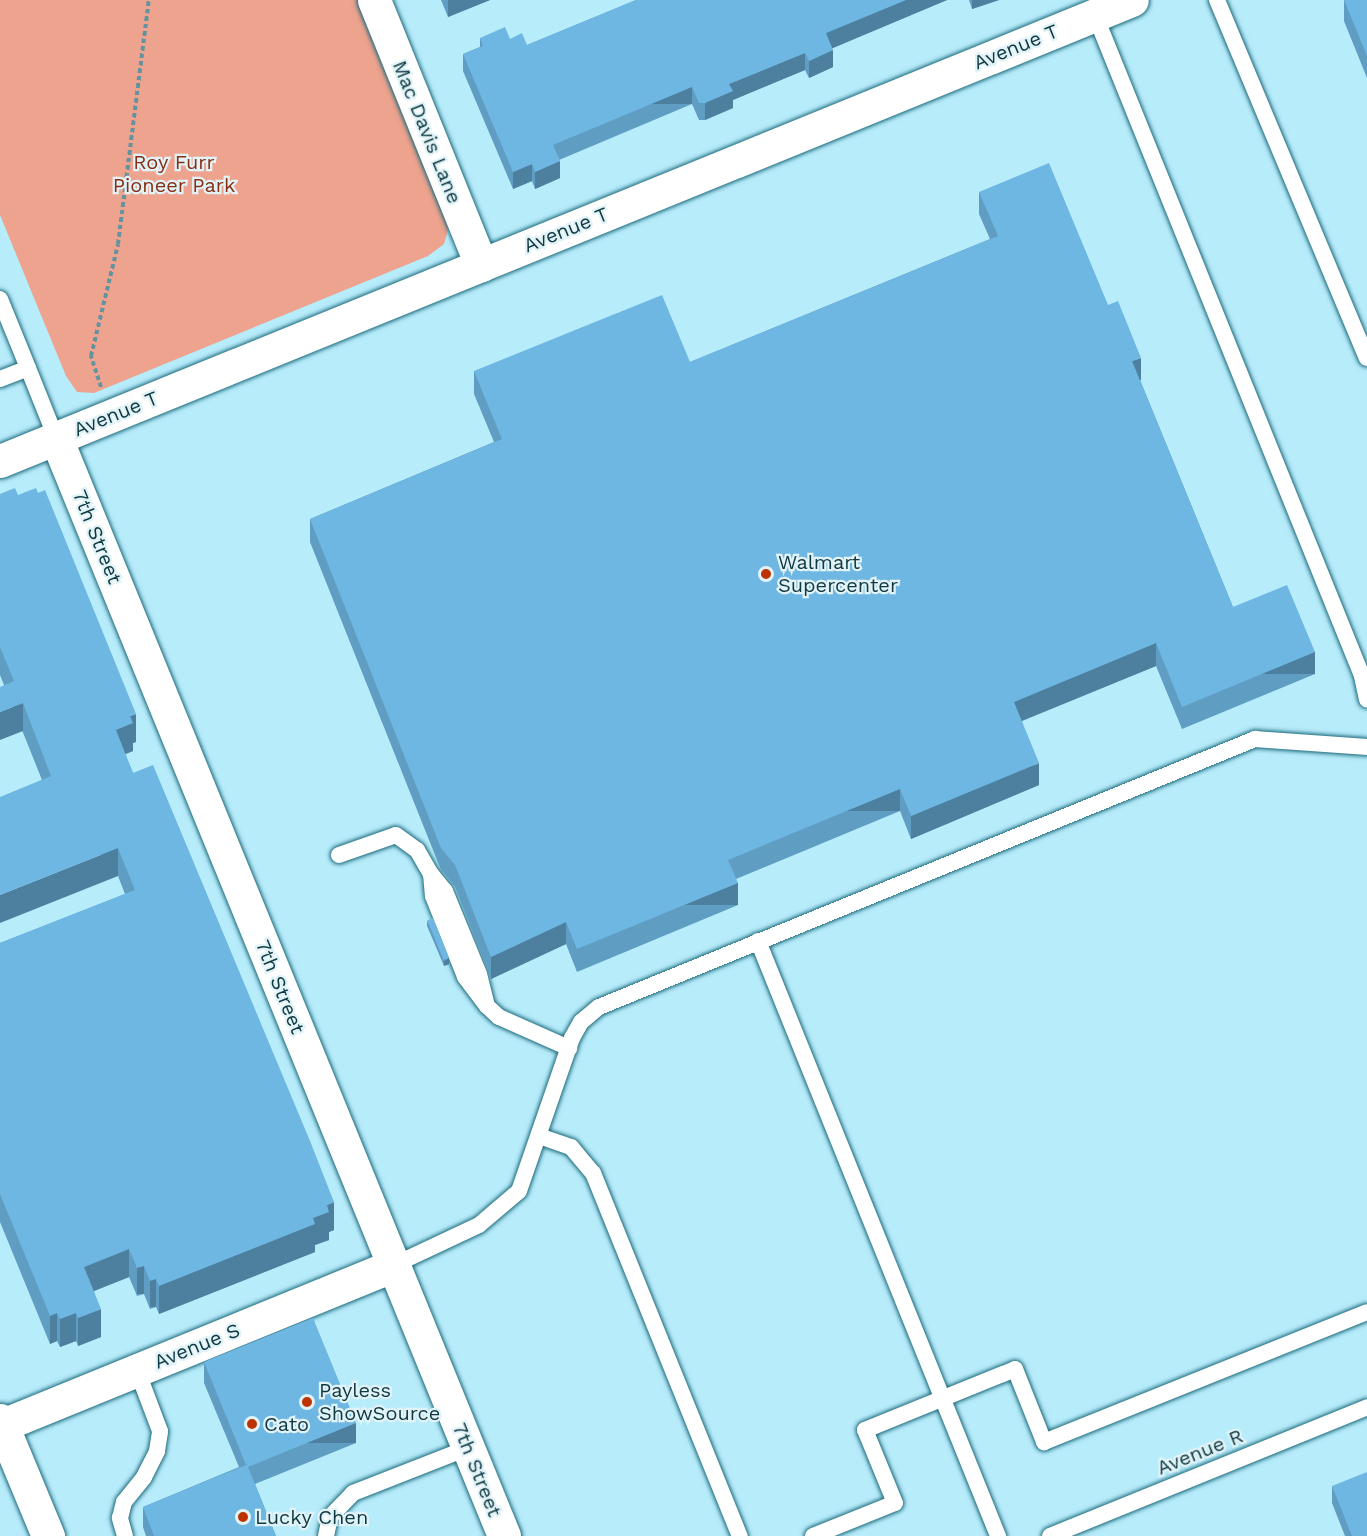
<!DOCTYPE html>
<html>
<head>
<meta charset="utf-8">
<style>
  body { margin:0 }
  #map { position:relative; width:1367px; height:1536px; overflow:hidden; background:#b7ecfb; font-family:"Work Sans",sans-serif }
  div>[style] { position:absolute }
  .green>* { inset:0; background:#eda38e }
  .path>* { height:4px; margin-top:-2px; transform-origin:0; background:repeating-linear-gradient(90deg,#64939f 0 4.5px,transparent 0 7.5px) }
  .roads { filter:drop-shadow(0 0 2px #1b6a7b) drop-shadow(0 0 2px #1b6a7b) }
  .service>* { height:16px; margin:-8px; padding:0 8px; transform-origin:8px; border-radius:8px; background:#fff }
  .minor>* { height:33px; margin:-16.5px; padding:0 16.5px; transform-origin:16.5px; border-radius:16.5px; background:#fff }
  .tertiary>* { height:33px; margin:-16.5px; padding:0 16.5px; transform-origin:16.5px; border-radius:16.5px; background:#fff }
  .wall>* { inset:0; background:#5f9dc2 }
  .shaded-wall>* { inset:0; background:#4d809e; transform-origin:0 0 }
  .building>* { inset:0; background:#6eb7e2; transform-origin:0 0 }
  .dots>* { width:16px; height:16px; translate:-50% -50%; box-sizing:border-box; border:3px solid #e2f3f7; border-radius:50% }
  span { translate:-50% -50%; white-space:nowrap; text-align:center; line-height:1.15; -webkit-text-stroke:4.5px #e2f3f7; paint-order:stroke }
  .street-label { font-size:20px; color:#0f3942 }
  .park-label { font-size:20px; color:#872e14 }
  .poi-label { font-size:20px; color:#0f3942 }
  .left { translate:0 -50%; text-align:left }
</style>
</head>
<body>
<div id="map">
  <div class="green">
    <i style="clip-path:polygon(0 0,358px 0,445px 214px,448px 230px,444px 244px,428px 256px,94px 393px,77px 392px,66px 376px,0 215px)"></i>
  </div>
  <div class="path">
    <i style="left:101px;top:387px;width:33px;rotate:-108deg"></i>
    <i style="left:91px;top:356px;width:115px;rotate:-76.4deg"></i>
    <i style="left:118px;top:244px;width:246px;rotate:-82.8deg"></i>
  </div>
  <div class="roads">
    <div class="service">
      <i style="left:1217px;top:0;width:388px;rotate:67.3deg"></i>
      <i style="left:1095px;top:15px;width:713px;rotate:68deg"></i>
      <i style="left:1362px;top:676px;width:24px;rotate:78deg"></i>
      <i style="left:0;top:299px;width:74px;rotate:67.9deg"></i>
      <i style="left:0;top:379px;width:30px;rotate:-21deg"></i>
      <i style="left:28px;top:368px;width:75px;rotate:68.2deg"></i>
      <i style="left:339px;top:855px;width:60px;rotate:-19.3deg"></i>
      <i style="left:396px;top:835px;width:26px;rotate:36deg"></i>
      <i style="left:417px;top:850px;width:28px;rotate:60deg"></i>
      <i style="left:431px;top:874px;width:22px;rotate:85deg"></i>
      <i style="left:433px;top:896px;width:87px;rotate:68.4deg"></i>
      <i style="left:465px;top:977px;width:36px;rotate:53deg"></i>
      <i style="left:431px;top:874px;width:22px;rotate:51deg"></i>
      <i style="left:445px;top:891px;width:90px;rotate:67.7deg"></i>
      <i style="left:479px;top:974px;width:33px;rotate:76deg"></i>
      <i style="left:487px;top:1006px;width:16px;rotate:43deg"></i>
      <i style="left:499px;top:1017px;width:77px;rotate:23.9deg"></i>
      <i style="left:758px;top:941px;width:642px;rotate:68.03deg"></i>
      <i style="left:539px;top:1136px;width:34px;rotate:19deg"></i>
      <i style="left:571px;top:1147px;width:34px;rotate:50deg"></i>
      <i style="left:593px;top:1173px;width:392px;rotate:68deg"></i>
      <i style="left:394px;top:1265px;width:94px;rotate:-25.2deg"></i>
      <i style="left:479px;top:1225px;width:52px;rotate:-40.4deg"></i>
      <i style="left:519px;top:1191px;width:162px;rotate:-70.9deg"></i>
      <i style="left:572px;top:1038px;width:18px;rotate:-61deg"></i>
      <i style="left:581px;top:1022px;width:23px;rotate:-40deg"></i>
      <i style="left:599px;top:1007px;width:709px;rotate:-22.22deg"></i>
      <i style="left:1255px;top:739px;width:112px;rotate:4.1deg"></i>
      <i style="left:125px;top:1536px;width:19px;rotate:-106deg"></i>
      <i style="left:120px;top:1518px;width:16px;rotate:-76deg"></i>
      <i style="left:124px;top:1502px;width:32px;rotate:-51deg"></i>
      <i style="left:144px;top:1477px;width:29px;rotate:-63deg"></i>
      <i style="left:157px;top:1451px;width:20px;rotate:-81deg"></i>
      <i style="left:160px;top:1431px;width:65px;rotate:-110.7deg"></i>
      <i style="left:326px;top:1536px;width:19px;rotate:-78deg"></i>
      <i style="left:330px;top:1517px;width:33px;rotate:-46deg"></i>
      <i style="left:353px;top:1493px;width:123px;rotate:-21.4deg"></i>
      <i style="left:813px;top:1536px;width:88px;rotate:-21.9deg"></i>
      <i style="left:895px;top:1503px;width:79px;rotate:-112.3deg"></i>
      <i style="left:865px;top:1430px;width:162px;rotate:-22.1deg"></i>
      <i style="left:1015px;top:1369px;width:79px;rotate:68.3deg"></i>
      <i style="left:1044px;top:1442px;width:348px;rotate:-21.9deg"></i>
      <i style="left:1050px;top:1536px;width:342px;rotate:-22.1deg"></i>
    </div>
    <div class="minor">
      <i style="left:56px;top:438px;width:1186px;rotate:67.8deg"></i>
      <i style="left:0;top:1426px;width:426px;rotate:-22.2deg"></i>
    </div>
    <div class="tertiary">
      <i style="left:374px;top:0;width:286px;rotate:68deg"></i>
      <i style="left:0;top:461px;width:1222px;rotate:-22.16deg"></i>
      <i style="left:0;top:1420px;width:126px;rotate:67.5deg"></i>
    </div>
  </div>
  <div class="wall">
    <i style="clip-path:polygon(441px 0,490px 0,448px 17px)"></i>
    <i style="clip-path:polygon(636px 0,947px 0,832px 48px,833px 67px,809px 78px,805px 70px,749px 93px,733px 100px,733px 108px,705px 120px,699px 120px,692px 104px,559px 160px,560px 178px,535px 189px,532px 181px,513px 189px,463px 71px,463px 54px,480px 47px,480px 38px,510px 39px,527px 45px)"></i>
    <i style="clip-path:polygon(969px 0,999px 0,972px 9px)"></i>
    <i style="clip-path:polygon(1344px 0,1367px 0,1367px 78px,1344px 21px)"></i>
    <i style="clip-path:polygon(979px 192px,1108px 305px,1141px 380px,1140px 380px,1233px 607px,1315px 674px,1182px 729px,1156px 666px,1022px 721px,1039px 785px,911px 839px,900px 811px,736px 879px,738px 905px,577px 972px,566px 944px,491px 979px,455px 887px,441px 870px,310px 542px,310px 519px,494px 442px,474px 394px,474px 371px,690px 362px,990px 239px,979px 214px)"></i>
    <i style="clip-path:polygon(0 494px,136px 742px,133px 743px,133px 751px,125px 754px,133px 773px,334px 1230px,329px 1232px,329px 1240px,315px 1245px,315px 1252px,159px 1314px,156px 1307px,150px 1309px,144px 1294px,137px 1296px,129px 1277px,94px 1291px,101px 1337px,78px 1346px,76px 1341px,60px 1347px,57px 1341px,50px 1344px,0 1222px,0 943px,125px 894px,118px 876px,42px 780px,0 675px)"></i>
    <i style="clip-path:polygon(427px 920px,449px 964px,444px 966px,427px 926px)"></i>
    <i style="clip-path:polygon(204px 1362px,356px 1443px,255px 1484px,276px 1536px,146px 1536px,143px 1527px,143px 1507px,239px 1467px,204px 1383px)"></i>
    <i style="clip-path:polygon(1332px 1486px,1367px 1536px,1345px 1536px,1332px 1503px)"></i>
  </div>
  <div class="shaded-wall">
    <i style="clip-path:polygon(448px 0,490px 0,448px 17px)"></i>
    <i style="clip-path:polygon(906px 0,947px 0,826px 51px,826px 33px)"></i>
    <i style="clip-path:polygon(972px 0,999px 0,972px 9px)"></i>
    <i style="clip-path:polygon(833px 50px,833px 67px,809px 78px,809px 61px)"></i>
    <i style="clip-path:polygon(805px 53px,805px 70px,733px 100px,733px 108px,705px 120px,705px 103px,729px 84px)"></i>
    <i style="left:692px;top:87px;width:17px;height:151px;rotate:90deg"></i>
    <i style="clip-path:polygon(560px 161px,560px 178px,535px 189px,535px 172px)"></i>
    <i style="clip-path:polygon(532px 164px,532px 181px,513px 189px,513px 172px)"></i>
    <i style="clip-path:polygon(1141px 358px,1141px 380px,1132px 383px,1132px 361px)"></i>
    <i style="clip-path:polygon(1156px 643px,1156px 666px,1014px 724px,1014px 702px)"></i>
    <i style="left:1315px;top:652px;width:22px;height:144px;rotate:90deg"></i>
    <i style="clip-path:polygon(23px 703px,23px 731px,0 740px,0 712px)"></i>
    <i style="clip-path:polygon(136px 714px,136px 742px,133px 743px,133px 751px,116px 758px,116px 730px,130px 716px)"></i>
    <i style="clip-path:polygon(1039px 763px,1039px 785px,911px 839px,911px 816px)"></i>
    <i style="left:900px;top:789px;width:22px;height:186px;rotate:90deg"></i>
    <i style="clip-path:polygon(118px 848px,118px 876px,0 923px,0 895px)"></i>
    <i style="left:738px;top:883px;width:22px;height:174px;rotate:90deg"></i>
    <i style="clip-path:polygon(566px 922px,566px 944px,491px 979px,491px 957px)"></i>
    <i style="clip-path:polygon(449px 958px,449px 964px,444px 966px,444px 961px)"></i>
    <i style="clip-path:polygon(334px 1202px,334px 1230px,329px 1232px,329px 1240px,315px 1245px,315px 1252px,159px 1314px,159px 1286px,313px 1218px,327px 1205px)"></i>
    <i style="clip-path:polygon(129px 1249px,129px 1277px,84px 1295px,84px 1267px)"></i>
    <i style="left:144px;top:1266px;width:28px;height:7px;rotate:90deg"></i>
    <i style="left:156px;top:1279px;width:28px;height:6px;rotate:90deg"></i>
    <i style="clip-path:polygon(101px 1309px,101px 1337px,78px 1346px,78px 1318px)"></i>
    <i style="clip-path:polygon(57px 1313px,57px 1341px,50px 1344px,50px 1316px)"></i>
    <i style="clip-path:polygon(76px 1313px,76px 1341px,60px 1347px,60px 1319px)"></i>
    <i style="left:356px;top:1423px;width:20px;height:117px;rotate:90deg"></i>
  </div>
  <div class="building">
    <i style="clip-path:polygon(636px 0,906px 0,826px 33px,833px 50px,809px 61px,805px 53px,749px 76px,729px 84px,733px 91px,705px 103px,699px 103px,692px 87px,553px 145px,560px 161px,535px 172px,532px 164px,513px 172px,463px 54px,483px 46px,480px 38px,505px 27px,510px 39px,522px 33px,527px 45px)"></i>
    <i style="clip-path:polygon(1344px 0,1367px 0,1367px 56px)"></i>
    <i style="clip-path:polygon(1049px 163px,1108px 305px,1118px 301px,1141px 358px,1132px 361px,1233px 607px,1287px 585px,1315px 652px,1182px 707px,1156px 643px,1014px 702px,1039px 763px,911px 816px,900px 789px,728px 860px,738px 883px,577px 949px,566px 922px,491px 957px,455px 865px,441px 848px,310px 519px,502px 439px,474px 371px,662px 295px,690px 362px,998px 236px,979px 192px)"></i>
    <i style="clip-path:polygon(15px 488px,18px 495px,36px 488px,38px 493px,45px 490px,136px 714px,130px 716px,133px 723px,116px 730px,133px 773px,153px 765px,310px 1141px,334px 1202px,327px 1205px,329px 1212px,313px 1218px,315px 1224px,159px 1286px,156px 1279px,150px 1281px,144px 1266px,137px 1268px,129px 1249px,84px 1267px,101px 1309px,78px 1318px,76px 1313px,60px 1319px,57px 1313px,50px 1316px,0 1194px,0 943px,135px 890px,118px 848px,0 895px,0 797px,51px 776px,23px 703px,0 712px,0 687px,14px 681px,0 647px,0 494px)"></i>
    <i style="left:433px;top:918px;width:43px;height:6px;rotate:68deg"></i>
    <i style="clip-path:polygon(313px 1318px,356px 1423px,248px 1467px,276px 1536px,154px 1536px,143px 1507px,246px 1465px,204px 1362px)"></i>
    <i style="clip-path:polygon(1367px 1472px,1367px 1536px,1352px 1536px,1332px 1486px)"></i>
  </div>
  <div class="dots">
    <i style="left:766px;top:574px;background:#bc3301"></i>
    <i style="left:307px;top:1402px;background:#bc3301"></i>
    <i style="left:252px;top:1424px;background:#bc3301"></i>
    <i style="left:243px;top:1517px;background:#bc3301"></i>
  </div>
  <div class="street-label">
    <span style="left:1016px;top:47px;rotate:-22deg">Avenue T</span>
    <span style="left:427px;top:132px;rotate:68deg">Mac Davis Lane</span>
    <span style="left:566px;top:230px;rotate:-22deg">Avenue T</span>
    <span style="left:116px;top:414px;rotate:-22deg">Avenue T</span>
    <span style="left:97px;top:537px;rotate:68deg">7th Street</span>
    <span style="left:280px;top:987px;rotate:68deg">7th Street</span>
    <span style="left:197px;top:1346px;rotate:-22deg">Avenue S</span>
    <span style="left:1200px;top:1452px;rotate:-22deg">Avenue R</span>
    <span style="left:477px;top:1470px;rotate:68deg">7th Street</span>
  </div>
  <div class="park-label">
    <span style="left:174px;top:174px">Roy Furr<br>Pioneer Park</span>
  </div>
  <div class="poi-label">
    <span class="left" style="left:778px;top:574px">Walmart<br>Supercenter</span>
    <span class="left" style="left:319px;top:1402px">Payless<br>ShowSource</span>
    <span class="left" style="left:264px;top:1424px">Cato</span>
    <span class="left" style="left:255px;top:1517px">Lucky Chen</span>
  </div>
</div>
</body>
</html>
